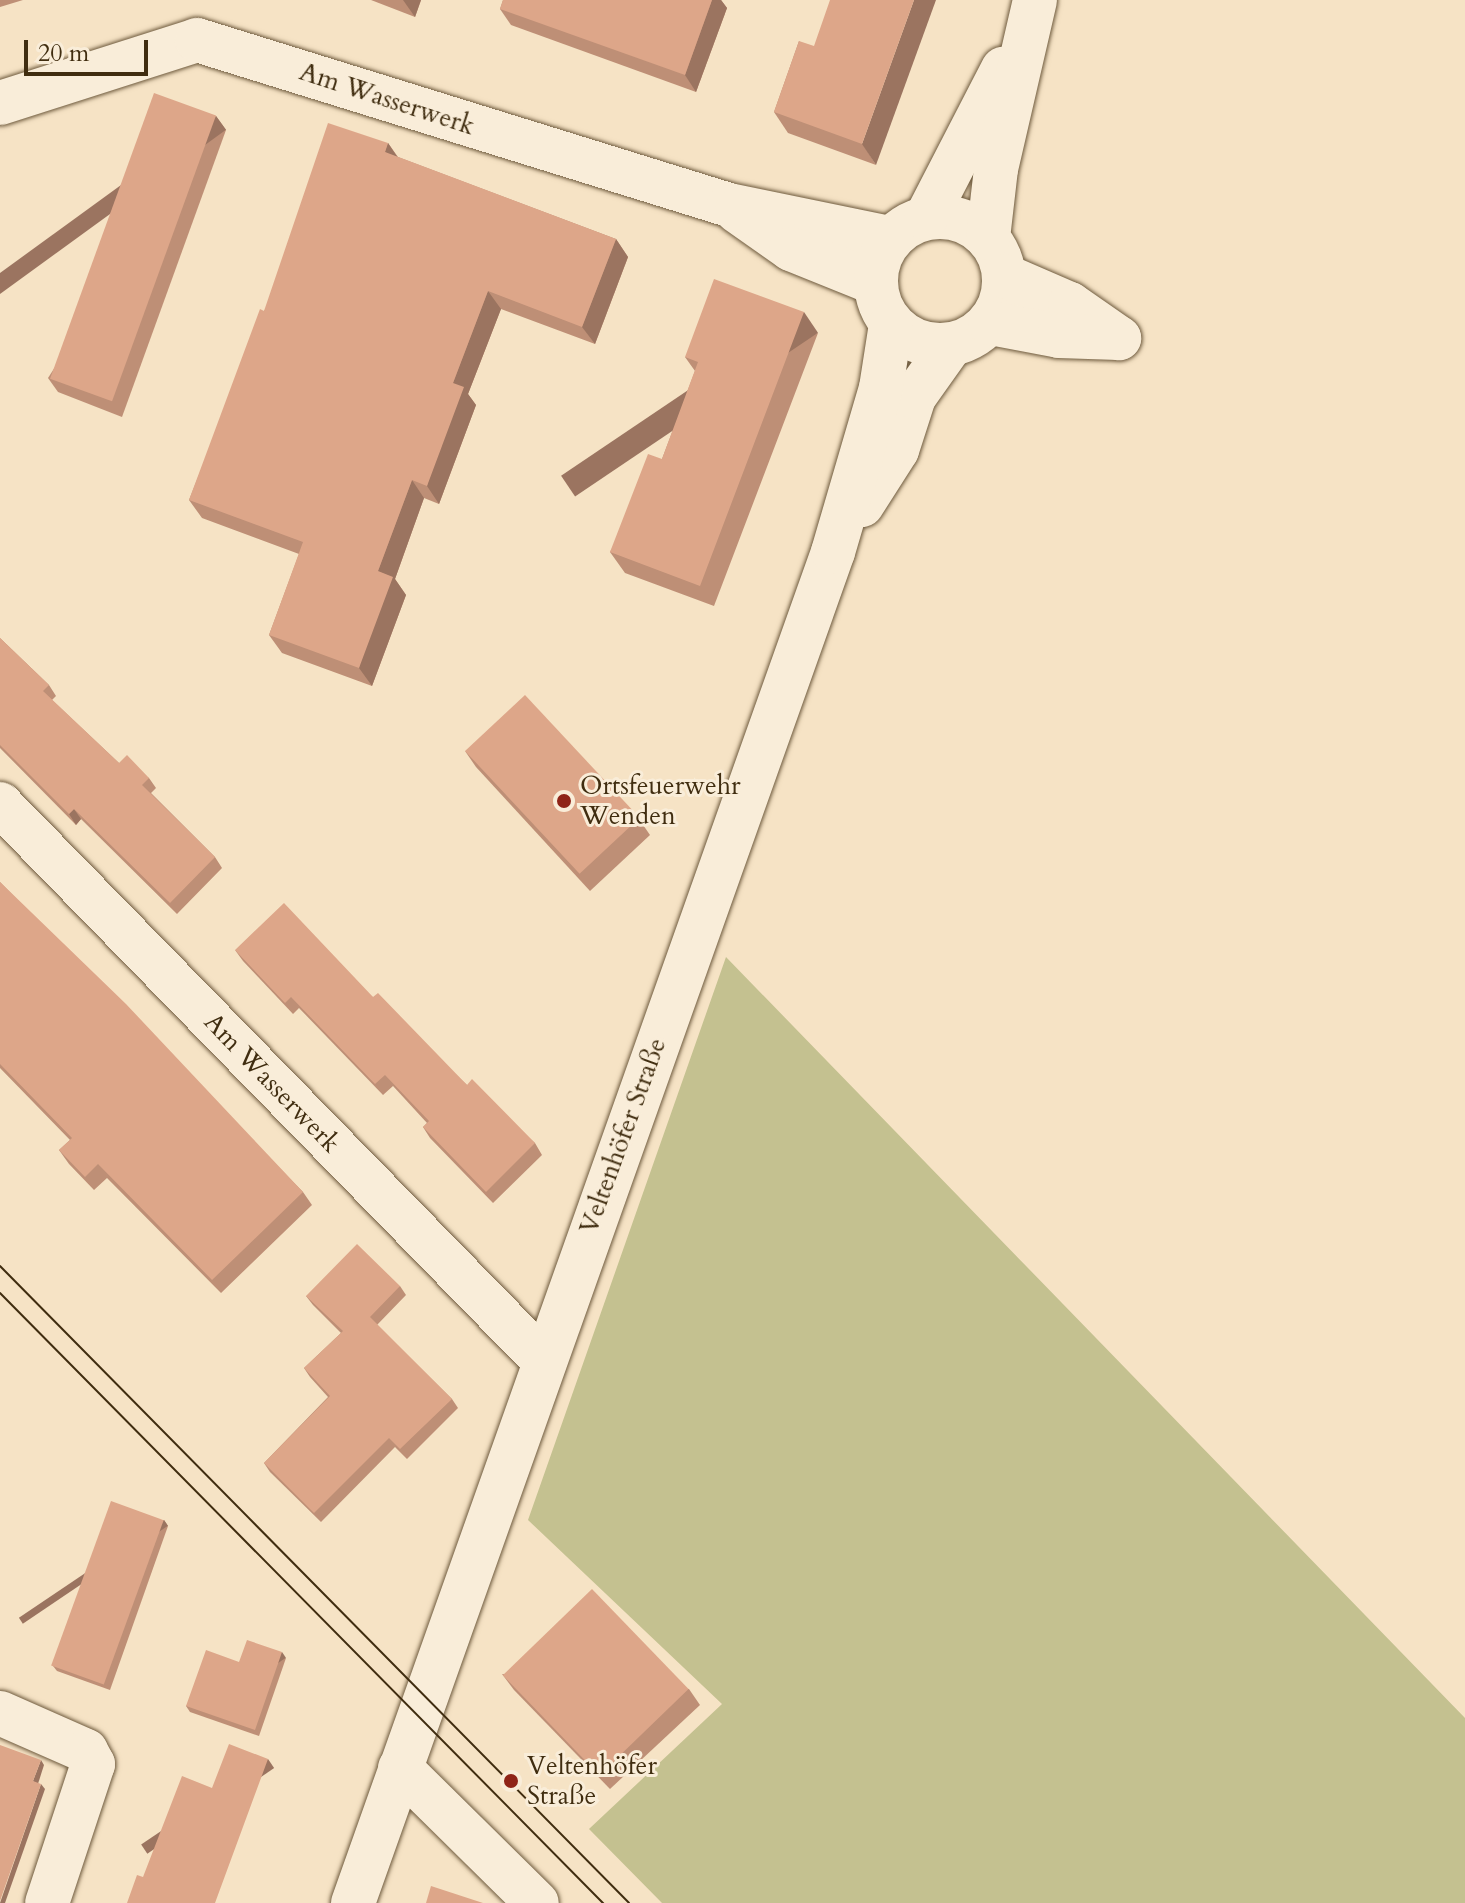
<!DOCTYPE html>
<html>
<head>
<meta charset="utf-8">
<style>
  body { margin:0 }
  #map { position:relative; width:1465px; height:1903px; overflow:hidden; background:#f6e3c5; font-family:Cardo,serif }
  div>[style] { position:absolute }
  .green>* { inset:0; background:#c4c190 }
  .roads { filter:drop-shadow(0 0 2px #6e5a3d) drop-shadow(0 0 2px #6e5a3d) }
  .minor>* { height:44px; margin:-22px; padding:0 22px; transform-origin:22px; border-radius:22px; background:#f9edd9 }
  .minor>.ring { margin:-22px; padding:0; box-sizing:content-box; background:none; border:44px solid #f9edd9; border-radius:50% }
  .tram>* { height:2px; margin:-1px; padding:0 1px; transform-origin:1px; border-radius:1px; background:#402d10 }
  .wall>* { inset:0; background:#be8f76 }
  .shaded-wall>* { inset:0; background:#9b7460; transform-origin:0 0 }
  .building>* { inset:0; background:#dda689; transform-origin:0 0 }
  .dots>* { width:22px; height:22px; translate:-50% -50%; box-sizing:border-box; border:4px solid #f9edd9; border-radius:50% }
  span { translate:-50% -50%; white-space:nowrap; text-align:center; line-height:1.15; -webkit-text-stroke:6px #f9edd9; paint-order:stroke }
  .street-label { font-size:26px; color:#402d10 }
  .poi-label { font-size:26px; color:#402d10 }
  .left { translate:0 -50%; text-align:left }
  .scale { position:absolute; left:24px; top:40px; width:124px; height:36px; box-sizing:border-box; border:4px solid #402d10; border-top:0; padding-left:10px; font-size:24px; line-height:28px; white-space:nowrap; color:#402d10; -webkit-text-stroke:6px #f9edd9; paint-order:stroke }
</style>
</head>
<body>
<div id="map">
  <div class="green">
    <i style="clip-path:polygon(726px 957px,1465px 1718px,1465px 1903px,662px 1903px,589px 1829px,722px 1704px,528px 1520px)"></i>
  </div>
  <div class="roads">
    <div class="minor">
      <i style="left:0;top:103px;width:207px;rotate:-17.7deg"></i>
      <i style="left:197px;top:40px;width:557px;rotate:17.23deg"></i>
      <i style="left:729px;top:205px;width:164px;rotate:11.6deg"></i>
      <i style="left:737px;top:211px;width:66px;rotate:35.1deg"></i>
      <i style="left:791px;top:249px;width:91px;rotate:22deg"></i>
      <i class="ring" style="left:876px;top:217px;width:84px;height:84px"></i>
      <i style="left:926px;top:218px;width:168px;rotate:-62.7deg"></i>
      <i style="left:988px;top:238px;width:69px;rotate:-83.4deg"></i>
      <i style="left:996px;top:169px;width:173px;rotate:-77deg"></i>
      <i style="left:1005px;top:276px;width:71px;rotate:23.3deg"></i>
      <i style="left:1070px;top:304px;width:60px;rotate:34.8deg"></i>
      <i style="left:990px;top:323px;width:70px;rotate:10.7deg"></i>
      <i style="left:1059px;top:336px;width:60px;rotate:1.9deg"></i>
      <i style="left:862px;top:505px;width:65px;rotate:-57.5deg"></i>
      <i style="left:897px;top:450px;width:56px;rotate:-72.2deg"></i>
      <i style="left:914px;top:397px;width:64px;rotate:-54.6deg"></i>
      <i style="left:0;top:804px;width:779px;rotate:45.68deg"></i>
      <i style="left:0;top:1713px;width:94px;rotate:23.8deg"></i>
      <i style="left:86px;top:1751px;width:15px;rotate:62deg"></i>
      <i style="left:93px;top:1764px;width:146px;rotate:108.3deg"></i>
      <i style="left:400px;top:1768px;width:192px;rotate:44.6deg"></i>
      <i style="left:353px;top:1903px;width:1434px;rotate:-70.44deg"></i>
      <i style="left:833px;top:552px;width:171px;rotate:-73.7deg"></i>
      <i style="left:881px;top:388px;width:65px;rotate:-81.1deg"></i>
    </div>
  </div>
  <div class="tram">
    <i style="left:0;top:1266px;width:895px;rotate:45.36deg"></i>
    <i style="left:0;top:1293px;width:858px;rotate:45.33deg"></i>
  </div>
  <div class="wall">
    <i style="clip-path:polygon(0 0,23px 0,0 7px)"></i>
    <i style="clip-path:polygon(371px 0,421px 0,415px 17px)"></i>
    <i style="clip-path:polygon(503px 0,721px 0,727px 8px,696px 92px,511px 25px,500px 9px)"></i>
    <i style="clip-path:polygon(799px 41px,876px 165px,788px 133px,774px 112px)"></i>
    <i style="clip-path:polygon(216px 116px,226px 130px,122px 417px,58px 392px,48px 378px)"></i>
    <i style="clip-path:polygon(388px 143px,398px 157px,616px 239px,628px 257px,595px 344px,501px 309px,468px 394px,476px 405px,439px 504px,424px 498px,395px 579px,406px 595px,372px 686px,282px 653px,269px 635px,299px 554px,202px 518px,189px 500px,264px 311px)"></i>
    <i style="clip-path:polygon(818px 333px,714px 606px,625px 573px,610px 552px,662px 459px,695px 371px,685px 357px)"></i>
    <i style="clip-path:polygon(0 638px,49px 685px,56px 696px,52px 700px,119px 763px,149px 778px,156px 788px,151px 793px,215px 857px,222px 868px,177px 914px,81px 819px,76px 825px,0 748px)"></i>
    <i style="clip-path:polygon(465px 751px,639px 819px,650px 835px,590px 891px,476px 767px)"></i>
    <i style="clip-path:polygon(0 882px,303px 1192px,312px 1205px,221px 1293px,107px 1178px,94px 1190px,69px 1164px,59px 1150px,70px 1140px,0 1068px)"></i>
    <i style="clip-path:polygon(235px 950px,373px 997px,467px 1085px,535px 1143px,542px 1155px,493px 1203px,430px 1138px,423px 1127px,427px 1123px,393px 1086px,383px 1095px,299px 1008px,293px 1014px,243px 961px)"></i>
    <i style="clip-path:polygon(400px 1286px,406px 1295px,377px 1325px,452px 1399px,458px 1408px,407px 1459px,395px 1447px,321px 1522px,270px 1472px,264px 1463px,328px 1397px,310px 1377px,304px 1368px,341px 1333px,313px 1305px,306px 1296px)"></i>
    <i style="clip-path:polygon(164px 1520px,168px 1526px,110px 1690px,57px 1671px,53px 1666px)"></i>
    <i style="clip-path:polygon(286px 1658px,259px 1736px,190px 1712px,186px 1706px,239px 1662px)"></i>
    <i style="clip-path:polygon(502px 1674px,689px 1689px,700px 1705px,610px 1789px,514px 1690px)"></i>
  </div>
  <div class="shaded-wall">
    <i style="clip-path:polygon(404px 0,421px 0,415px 17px,403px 0)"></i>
    <i style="clip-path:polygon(712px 0,721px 0,727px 8px,696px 92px,685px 75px)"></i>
    <i style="clip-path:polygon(914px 0,936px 0,876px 165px,862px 144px)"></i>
    <i style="left:216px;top:116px;width:17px;height:305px;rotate:54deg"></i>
    <i style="clip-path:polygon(388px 143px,400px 161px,385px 152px)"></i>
    <i style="clip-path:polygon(616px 239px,628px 257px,595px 344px,582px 327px)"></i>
    <i style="clip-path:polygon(488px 291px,501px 309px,468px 394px,476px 405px,439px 504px,427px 486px,453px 383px)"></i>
    <i style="left:804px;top:312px;width:25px;height:293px;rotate:56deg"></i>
    <i style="clip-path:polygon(412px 480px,424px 498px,395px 579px,406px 595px,372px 686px,359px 668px,378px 571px)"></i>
    <i style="clip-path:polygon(74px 809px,81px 819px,76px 825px,69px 814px)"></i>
    <i style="left:164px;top:1520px;width:7px;height:175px;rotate:56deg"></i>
    <i style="left:282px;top:1652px;width:7px;height:83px;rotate:56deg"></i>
    <i style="left:268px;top:1759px;width:11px;height:153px;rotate:56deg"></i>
    <i style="clip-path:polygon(41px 1760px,44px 1765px,37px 1787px,33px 1781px)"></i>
    <i style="clip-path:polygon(41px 1784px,45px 1789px,5px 1903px,0 1903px)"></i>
  </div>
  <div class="building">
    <i style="clip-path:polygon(503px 0,712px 0,685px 75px,500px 9px)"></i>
    <i style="clip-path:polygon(830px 0,914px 0,862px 144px,774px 112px,799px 41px,814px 46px)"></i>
    <i style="left:154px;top:93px;width:66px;height:304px;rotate:20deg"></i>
    <i style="clip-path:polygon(328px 123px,388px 143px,385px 152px,616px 239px,582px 327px,488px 291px,453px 383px,464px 387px,427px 486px,412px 480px,378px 571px,393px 577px,359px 668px,269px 635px,303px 542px,189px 500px,260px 309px,264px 311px)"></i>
    <i style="clip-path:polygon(714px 279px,804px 312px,700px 586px,610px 552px,648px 454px,662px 459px,698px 362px,685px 357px)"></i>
    <i style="clip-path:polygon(0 638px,49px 685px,43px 691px,119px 763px,127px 755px,149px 778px,142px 785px,215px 857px,170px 903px,74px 809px,69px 814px,0 745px)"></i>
    <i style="left:525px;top:695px;width:168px;height:82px;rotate:47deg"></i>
    <i style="clip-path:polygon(0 882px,126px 1004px,303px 1192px,212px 1280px,98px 1164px,85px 1177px,59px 1150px,72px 1138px,0 1064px)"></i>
    <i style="clip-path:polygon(284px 903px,373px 997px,378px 993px,467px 1085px,472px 1079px,535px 1143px,486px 1192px,423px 1127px,429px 1121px,385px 1075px,375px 1084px,291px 997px,285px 1003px,235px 950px)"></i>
    <i style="clip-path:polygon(357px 1244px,400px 1286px,370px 1317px,452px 1399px,400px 1449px,389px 1438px,314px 1513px,264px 1463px,330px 1396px,304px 1368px,343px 1331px,306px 1296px)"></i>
    <i style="left:111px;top:1501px;width:56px;height:175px;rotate:20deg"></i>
    <i style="left:592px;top:1589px;width:139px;height:124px;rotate:46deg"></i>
    <i style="clip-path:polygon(247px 1640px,282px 1652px,255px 1730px,186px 1706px,206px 1650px,239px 1662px)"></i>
    <i style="clip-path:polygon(229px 1744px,268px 1759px,215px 1903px,127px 1903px,137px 1875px,143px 1877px,182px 1776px,212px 1788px)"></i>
    <i style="clip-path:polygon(0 1745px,41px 1760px,33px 1781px,41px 1784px,0 1901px)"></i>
    <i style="clip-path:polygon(431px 1886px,483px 1903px,426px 1903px)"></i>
  </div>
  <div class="dots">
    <i style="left:564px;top:801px;background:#8f2418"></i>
    <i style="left:511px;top:1781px;background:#8f2418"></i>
  </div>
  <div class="street-label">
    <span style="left:387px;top:99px;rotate:18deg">Am Wasserwerk</span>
    <span style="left:272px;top:1083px;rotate:46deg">Am Wasserwerk</span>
    <span style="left:623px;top:1136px;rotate:-70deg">Veltenhöfer Straße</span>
  </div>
  <div class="poi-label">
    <span class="left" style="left:580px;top:801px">Ortsfeuerwehr<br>Wenden</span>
    <span class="left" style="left:527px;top:1781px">Veltenhöfer<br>Straße</span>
  </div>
  <div class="scale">20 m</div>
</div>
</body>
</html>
